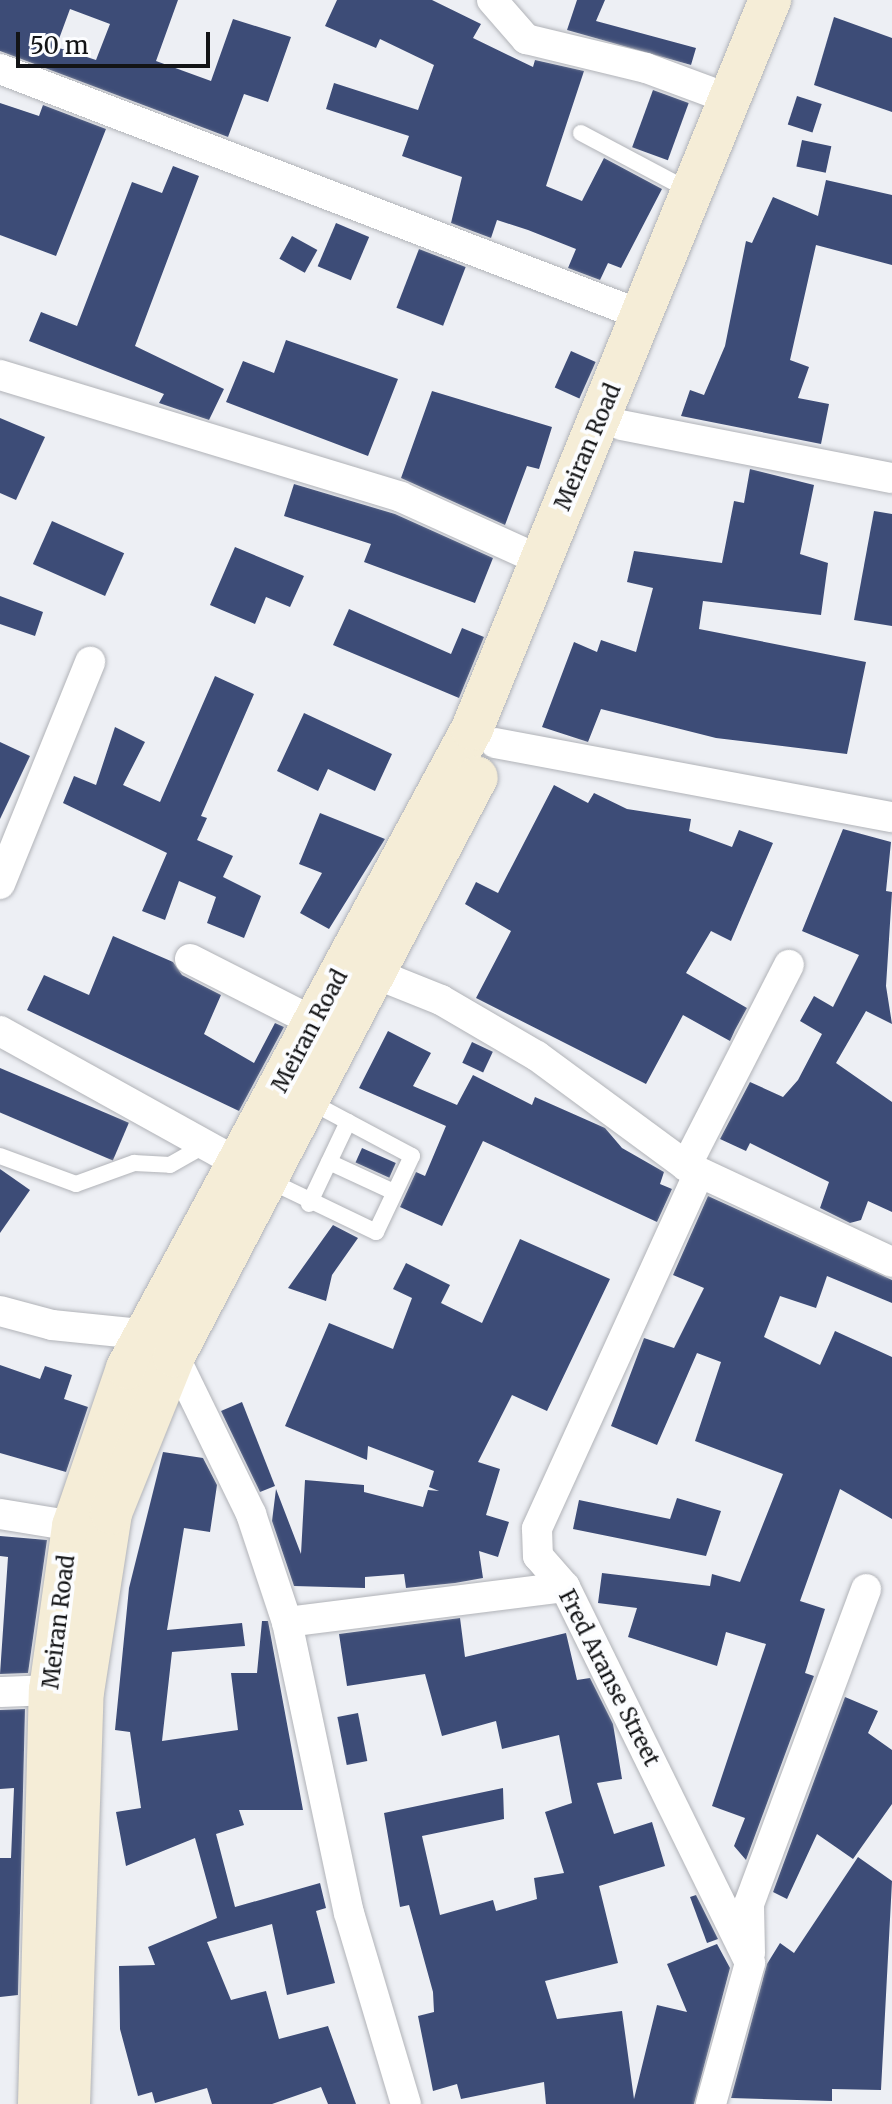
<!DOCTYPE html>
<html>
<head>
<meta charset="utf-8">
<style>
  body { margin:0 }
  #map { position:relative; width:892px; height:2104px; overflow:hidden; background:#edeff4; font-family:Merriweather,serif }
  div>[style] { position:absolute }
  .building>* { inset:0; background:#3d4c77; transform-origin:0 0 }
  .roads { filter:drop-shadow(0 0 2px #b1b3b8) drop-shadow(0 0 2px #b1b3b8) }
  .service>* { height:16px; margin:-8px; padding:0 8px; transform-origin:8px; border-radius:8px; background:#fff }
  .minor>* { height:30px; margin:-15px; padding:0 15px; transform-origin:15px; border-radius:15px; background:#fff }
  .secondary>* { height:42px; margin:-21px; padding:0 21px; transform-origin:21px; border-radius:21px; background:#f5edd7 }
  span { translate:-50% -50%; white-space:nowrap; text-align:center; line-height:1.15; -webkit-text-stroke:8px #fcfdff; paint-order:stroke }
  .street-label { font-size:22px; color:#131416 }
  .scale { position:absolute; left:16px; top:32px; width:194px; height:36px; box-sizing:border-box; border:4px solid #131416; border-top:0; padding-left:10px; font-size:24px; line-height:28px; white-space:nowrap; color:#131416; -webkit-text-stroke:6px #fcfdff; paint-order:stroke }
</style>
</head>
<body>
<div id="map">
  <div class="building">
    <i style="clip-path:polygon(evenodd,0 0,178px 0,156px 61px,211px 81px,233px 19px,291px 37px,268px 102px,244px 94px,228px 137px,0 51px,0 0,70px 9px,110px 24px,96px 60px,56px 47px,70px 9px)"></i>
    <i style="clip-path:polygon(337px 0,432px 0,481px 24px,473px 38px,533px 67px,535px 60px,584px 71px,546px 186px,582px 201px,604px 158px,662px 189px,621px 268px,608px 263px,600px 280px,568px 268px,576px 249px,528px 230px,497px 220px,491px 238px,451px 223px,462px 177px,402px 156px,409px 136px,326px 109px,334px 83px,418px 110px,434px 65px,380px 39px,376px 48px,325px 26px)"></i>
    <i style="clip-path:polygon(577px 0,605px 0,596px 21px,696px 48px,691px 65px,567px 30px)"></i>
    <i style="clip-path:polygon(834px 17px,892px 38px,892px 112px,814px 85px)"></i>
    <i style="left:653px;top:90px;width:38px;height:61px;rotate:20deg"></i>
    <i style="left:797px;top:96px;width:26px;height:30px;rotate:18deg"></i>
    <i style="clip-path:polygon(0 103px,39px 116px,43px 105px,106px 129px,56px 256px,0 235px)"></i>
    <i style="left:802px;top:140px;width:30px;height:27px;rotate:12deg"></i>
    <i style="clip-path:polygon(173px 166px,199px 176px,135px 346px,224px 389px,209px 420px,159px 403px,164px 394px,29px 341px,41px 312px,77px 326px,132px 182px,162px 193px)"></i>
    <i style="clip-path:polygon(826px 180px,892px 195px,892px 265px,816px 245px,790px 360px,809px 367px,798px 398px,829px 404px,821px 444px,681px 416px,690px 390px,704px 395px,725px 346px,746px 241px,752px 243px,773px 197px,818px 216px)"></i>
    <i style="left:336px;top:223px;width:36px;height:47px;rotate:23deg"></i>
    <i style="left:292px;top:236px;width:29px;height:26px;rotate:29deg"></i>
    <i style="left:419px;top:249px;width:50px;height:63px;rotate:21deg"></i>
    <i style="clip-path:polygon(286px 340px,398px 379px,368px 456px,226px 402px,243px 361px,274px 373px)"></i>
    <i style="left:571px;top:351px;width:27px;height:40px;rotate:24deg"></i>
    <i style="clip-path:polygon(432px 391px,552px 427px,539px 469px,527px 466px,505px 525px,401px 478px)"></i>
    <i style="clip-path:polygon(0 418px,45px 437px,16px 500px,0 493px)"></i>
    <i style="clip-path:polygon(750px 469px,814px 485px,800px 554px,828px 563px,821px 615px,703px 601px,699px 629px,866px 662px,847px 754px,716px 738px,601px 709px,588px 742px,542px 727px,574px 642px,597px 652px,601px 640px,636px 652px,653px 588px,627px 582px,634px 551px,722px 563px,734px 501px,744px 503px)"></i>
    <i style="clip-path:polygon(294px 484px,395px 514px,493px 558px,475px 603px,364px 562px,371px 544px,284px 516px)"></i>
    <i style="clip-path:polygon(874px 511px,892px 514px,892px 626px,854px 620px)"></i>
    <i style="left:52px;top:521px;width:79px;height:47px;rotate:24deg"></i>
    <i style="clip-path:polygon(235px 547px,304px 576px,290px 607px,266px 597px,255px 624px,210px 605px)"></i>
    <i style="clip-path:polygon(0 596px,43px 612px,35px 636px,0 624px)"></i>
    <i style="clip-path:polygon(349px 609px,451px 654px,462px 628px,484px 637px,459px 698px,333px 645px)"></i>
    <i style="clip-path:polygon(215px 676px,254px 694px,201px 816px,207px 818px,197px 840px,233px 856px,223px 877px,261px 896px,244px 938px,207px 923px,216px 897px,179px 881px,165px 920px,142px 911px,167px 853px,63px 803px,74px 776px,96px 785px,115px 727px,145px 742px,123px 785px,160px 802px)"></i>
    <i style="clip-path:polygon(304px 713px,392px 754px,375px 791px,328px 769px,318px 791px,277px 771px)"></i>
    <i style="clip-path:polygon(0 742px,30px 756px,0 819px)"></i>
    <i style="clip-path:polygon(554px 785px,588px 803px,594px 793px,627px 809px,691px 819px,689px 831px,732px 847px,739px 830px,773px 843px,731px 941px,711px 931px,686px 973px,747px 1008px,735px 1030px,730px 1041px,683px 1015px,646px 1084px,476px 998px,511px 931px,465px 904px,476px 882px,498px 893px)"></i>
    <i style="clip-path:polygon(320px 813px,385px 839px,329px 929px,300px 913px,322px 873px,299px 864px)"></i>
    <i style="clip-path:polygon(843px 829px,891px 842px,886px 891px,892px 892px,886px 986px,892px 1024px,866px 1011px,836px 1063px,892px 1102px,892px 1212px,868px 1201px,861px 1220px,850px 1223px,820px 1208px,829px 1182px,750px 1143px,746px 1151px,720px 1139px,750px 1082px,783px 1097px,798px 1080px,822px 1034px,800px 1021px,814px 996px,833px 1007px,859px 955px,802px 931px)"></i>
    <i style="clip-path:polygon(113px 936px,173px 962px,182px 975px,221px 995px,204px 1034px,254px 1063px,275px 1023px,284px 1027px,239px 1111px,27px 1010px,44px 975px,89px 995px)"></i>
    <i style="clip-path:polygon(388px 1031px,431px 1053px,413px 1086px,457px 1105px,473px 1075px,532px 1105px,535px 1097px,605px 1128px,622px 1148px,664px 1172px,660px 1184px,672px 1189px,657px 1222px,483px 1141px,442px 1226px,400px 1207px,416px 1172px,425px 1176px,446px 1126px,359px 1088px)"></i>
    <i style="left:472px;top:1042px;width:23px;height:23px;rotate:25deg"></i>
    <i style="left:0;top:1068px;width:140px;height:41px;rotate:23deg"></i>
    <i style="left:362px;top:1148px;width:37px;height:16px;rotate:24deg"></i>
    <i style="clip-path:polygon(0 1169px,30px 1190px,0 1233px)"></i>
    <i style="clip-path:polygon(708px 1196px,892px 1280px,892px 1303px,827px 1276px,816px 1308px,780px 1296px,764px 1337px,820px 1365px,835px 1331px,892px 1357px,892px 1519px,840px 1489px,800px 1601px,825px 1609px,805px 1673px,814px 1676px,746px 1860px,734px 1846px,745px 1818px,712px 1806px,766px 1644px,726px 1632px,717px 1666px,628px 1637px,637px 1608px,598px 1603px,602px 1573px,710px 1586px,712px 1574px,740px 1582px,783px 1474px,695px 1441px,721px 1362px,697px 1353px,657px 1445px,611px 1426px,644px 1338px,674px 1348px,704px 1288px,673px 1275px)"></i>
    <i style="clip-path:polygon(333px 1225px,358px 1238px,332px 1275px,326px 1301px,288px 1288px)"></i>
    <i style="clip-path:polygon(520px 1239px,610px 1279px,547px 1411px,512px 1395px,478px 1462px,500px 1469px,486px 1515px,509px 1522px,498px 1557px,479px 1551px,483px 1578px,455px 1583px,406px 1588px,404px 1574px,365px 1577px,365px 1588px,294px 1586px,272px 1521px,276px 1489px,301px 1554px,305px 1480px,364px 1485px,364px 1492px,423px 1507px,428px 1490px,439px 1491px,429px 1487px,434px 1471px,368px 1446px,367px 1460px,285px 1426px,329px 1323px,393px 1349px,412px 1298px,393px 1289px,406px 1263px,450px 1285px,441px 1303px,482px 1323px)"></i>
    <i style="clip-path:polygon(0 1365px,40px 1379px,45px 1366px,72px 1375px,64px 1399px,88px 1407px,66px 1472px,0 1453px)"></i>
    <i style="clip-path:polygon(242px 1402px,275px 1486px,260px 1492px,221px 1411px)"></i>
    <i style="clip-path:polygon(163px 1452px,203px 1458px,217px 1485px,210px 1532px,184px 1528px,167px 1630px,242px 1623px,245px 1646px,172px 1652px,162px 1741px,238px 1730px,231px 1673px,257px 1673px,262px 1621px,268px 1621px,303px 1810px,239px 1810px,244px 1825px,216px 1834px,235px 1907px,320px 1883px,326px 1908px,316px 1911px,335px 1983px,287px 1995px,272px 1924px,207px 1942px,231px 2000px,266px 1991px,279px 2039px,328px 2026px,356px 2104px,328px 2104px,321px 2087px,272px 2104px,212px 2104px,207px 2088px,155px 2103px,152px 2092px,138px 2096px,120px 2029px,119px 1966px,155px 1965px,148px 1947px,217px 1918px,195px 1838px,126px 1866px,116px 1812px,141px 1808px,130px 1732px,115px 1730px,129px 1588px)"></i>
    <i style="clip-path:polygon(677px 1498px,721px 1511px,706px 1556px,573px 1529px,579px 1500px,670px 1519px)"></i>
    <i style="clip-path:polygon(0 1536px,47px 1540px,28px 1673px,0 1674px,8px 1557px,0 1556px)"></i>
    <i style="clip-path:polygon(460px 1618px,465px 1657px,566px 1633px,577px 1680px,590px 1678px,613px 1724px,622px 1779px,597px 1783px,614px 1834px,652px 1822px,665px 1866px,599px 1886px,618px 1963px,545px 1981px,557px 2019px,622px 2011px,634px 2099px,657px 2005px,687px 2012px,667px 1964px,717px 1944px,730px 1968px,694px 2104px,546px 2104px,544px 2082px,461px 2099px,457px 2084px,433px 2091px,418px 2016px,434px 2012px,433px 1992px,409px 1905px,400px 1907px,384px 1813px,503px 1788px,504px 1819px,422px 1836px,440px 1915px,493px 1900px,496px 1911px,537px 1899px,534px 1878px,564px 1873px,545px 1812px,572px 1803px,559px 1735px,502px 1749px,496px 1721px,442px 1736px,425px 1674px,347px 1686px,339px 1634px)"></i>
    <i style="clip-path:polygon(845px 1697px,878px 1711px,868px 1733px,892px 1750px,892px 1804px,853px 1859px,817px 1834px,787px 1899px,773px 1892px)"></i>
    <i style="clip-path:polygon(25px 1709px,18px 1995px,0 1997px,0 1858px,11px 1858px,14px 1788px,0 1789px,0 1710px)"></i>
    <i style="left:358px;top:1713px;width:49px;height:21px;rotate:79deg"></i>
    <i style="clip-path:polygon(858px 1857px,892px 1881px,881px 2090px,832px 2089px,832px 2101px,731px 2098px,767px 1964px,780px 1943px,794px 1953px)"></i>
    <i style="clip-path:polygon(696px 1895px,718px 1939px,707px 1943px,690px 1897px)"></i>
  </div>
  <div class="roads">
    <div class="service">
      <i style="left:581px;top:133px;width:123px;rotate:28deg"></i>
      <i style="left:0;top:1156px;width:81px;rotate:20.2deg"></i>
      <i style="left:76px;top:1184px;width:62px;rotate:-19.9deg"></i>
      <i style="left:134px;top:1163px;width:36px;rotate:3deg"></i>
      <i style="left:170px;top:1165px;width:43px;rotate:-29.6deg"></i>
      <i style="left:329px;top:1162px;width:72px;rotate:24.8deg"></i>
      <i style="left:268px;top:1180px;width:120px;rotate:25.7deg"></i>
      <i style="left:376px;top:1232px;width:84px;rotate:-64.7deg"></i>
      <i style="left:412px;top:1156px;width:119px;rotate:-151.9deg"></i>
      <i style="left:309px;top:1204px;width:91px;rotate:-64.6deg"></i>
    </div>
    <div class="minor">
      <i style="left:492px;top:0;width:52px;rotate:48.9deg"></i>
      <i style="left:526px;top:39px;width:123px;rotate:13.6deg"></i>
      <i style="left:646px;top:68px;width:90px;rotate:20.3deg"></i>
      <i style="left:0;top:69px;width:690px;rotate:20.98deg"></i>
      <i style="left:0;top:375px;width:419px;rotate:16.9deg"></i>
      <i style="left:401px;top:497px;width:153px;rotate:24.4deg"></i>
      <i style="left:621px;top:425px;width:276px;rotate:11.1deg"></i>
      <i style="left:495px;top:743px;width:404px;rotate:10.6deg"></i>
      <i style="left:0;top:884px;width:240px;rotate:-67.9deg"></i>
      <i style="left:190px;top:959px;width:141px;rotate:26.9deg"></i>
      <i style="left:376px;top:974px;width:70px;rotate:21.8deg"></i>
      <i style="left:441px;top:1000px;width:111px;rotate:30.3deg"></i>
      <i style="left:537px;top:1056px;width:185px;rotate:36.4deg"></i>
      <i style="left:686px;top:1166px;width:227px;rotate:25deg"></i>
      <i style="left:0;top:1031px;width:293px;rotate:29deg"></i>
      <i style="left:686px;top:1166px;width:226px;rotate:-62.9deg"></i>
      <i style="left:699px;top:1173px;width:391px;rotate:114.5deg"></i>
      <i style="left:537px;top:1529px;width:27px;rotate:88deg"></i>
      <i style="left:538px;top:1556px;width:41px;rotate:48.9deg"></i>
      <i style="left:565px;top:1587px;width:419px;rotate:63.8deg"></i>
      <i style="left:750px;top:1963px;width:146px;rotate:105.5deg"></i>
      <i style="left:0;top:1311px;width:54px;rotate:15.1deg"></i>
      <i style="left:52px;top:1325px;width:89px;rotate:5.8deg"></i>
      <i style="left:174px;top:1356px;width:176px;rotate:64deg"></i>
      <i style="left:251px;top:1514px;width:114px;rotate:71.6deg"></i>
      <i style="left:287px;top:1622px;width:298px;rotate:78deg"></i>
      <i style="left:349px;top:1913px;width:199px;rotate:73.4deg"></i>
      <i style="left:0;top:1514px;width:74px;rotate:9.3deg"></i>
      <i style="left:287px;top:1622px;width:280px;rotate:-7.2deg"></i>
      <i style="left:0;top:1692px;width:50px;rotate:-2.3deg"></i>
      <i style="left:750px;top:1953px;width:49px;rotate:-91.2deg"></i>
      <i style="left:749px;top:1904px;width:336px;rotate:-69.6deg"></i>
    </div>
    <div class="secondary">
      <i style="left:39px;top:2104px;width:414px;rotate:-88.5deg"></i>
      <i style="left:50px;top:1690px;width:166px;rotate:-82deg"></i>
      <i style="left:73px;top:1526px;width:167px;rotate:-71.1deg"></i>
      <i style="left:127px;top:1368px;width:726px;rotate:-61.64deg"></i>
      <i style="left:472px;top:729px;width:788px;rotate:-67.77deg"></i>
      <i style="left:69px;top:2104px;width:412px;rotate:-88.1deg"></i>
      <i style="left:83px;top:1692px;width:181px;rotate:-81.1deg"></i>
      <i style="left:111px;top:1513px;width:169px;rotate:-68.1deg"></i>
      <i style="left:174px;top:1356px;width:653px;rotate:-62.38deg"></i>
    </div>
  </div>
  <div class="street-label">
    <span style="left:588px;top:447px;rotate:-67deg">Meiran Road</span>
    <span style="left:310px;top:1031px;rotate:-62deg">Meiran Road</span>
    <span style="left:59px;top:1622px;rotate:-83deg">Meiran Road</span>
    <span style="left:609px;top:1678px;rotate:63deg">Fred Aranse Street</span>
  </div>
  <div class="scale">50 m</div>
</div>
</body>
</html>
